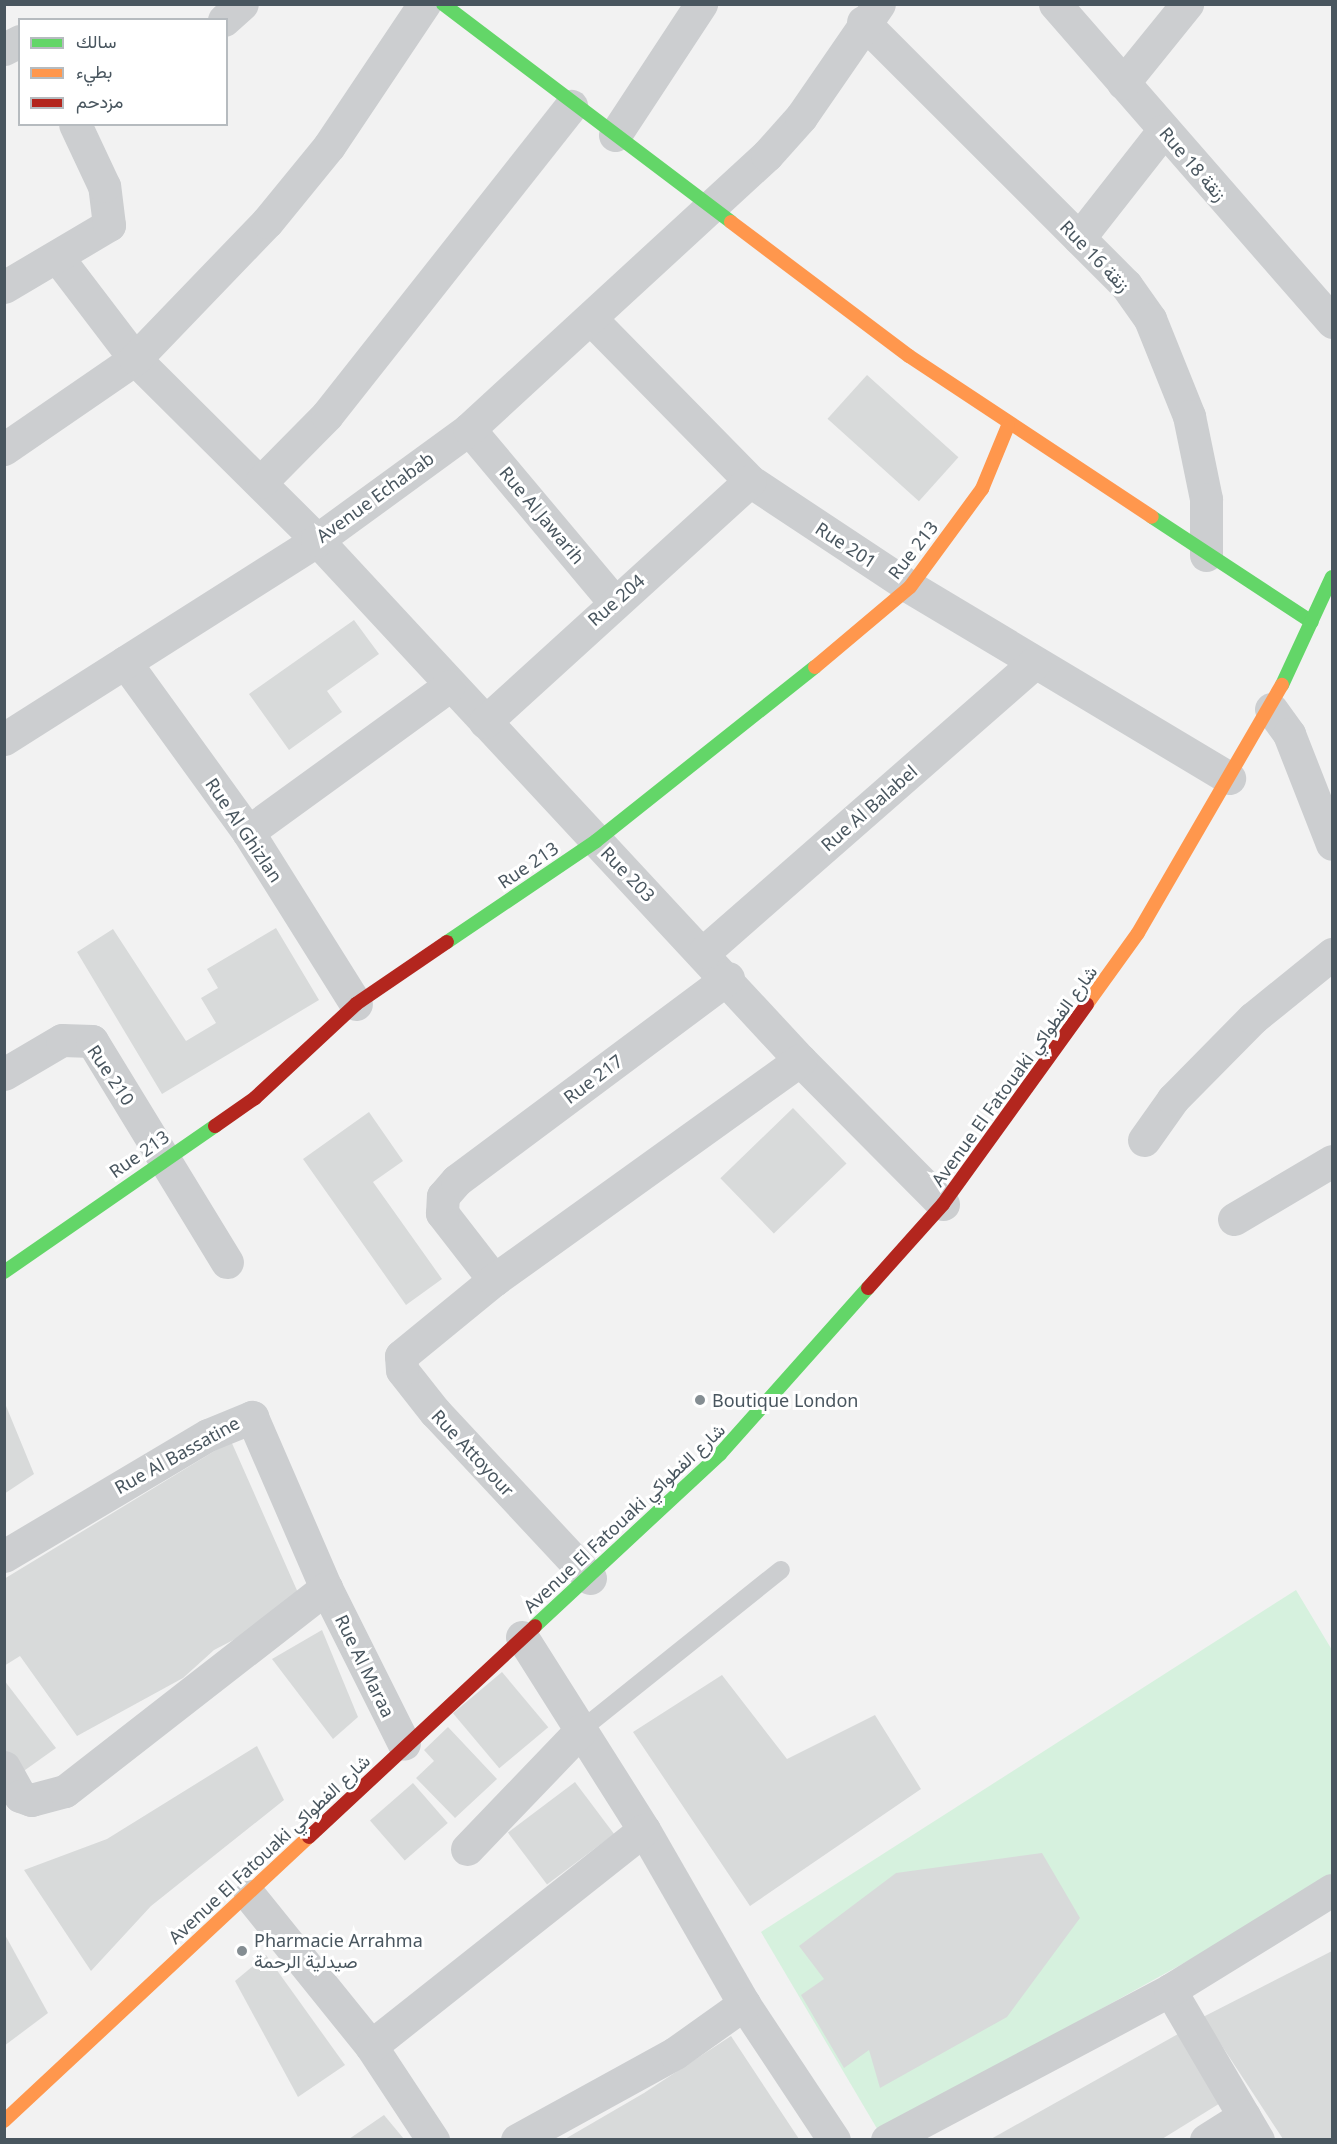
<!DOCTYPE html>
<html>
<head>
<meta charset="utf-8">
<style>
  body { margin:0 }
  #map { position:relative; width:1337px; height:2144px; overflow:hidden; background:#f2f2f2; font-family:"Noto Sans",Vazirmatn,sans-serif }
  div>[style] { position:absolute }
  .green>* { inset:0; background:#d6f1de }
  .building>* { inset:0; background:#d8dada; transform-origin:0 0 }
  .lane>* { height:18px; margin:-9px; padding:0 9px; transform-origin:9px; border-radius:9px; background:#ccced0 }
  .street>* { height:33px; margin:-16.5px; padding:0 16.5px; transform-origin:16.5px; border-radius:16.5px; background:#ccced0 }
  .fast>* { height:14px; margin:-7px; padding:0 7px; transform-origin:7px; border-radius:7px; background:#63d668 }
  .slow>* { height:14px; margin:-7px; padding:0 7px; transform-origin:7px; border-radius:7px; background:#ff974d }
  .jam>* { height:14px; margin:-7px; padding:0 7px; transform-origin:7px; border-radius:7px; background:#b3261e }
  .dots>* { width:16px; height:16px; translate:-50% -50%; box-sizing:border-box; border:3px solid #fff; border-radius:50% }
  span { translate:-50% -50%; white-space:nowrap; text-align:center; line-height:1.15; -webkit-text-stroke:6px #fff; paint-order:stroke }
  .street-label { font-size:18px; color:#49565f }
  .poi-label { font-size:18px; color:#49565f }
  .left { translate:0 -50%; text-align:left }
  .frame { position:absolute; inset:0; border:6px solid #49565f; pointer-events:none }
  .legend { position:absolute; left:18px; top:18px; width:210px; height:108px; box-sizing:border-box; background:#fff; border:2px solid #b6bbbf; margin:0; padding:8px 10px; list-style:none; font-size:18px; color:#49565f }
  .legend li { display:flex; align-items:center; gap:12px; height:30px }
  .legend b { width:30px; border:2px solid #b6bbbf }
</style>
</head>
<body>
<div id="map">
  <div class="green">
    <i style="clip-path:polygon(1296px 1590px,1332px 1650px,1332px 1881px,879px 2132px,761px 1932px)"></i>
  </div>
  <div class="building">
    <i style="left:867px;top:375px;width:123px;height:59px;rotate:42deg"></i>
    <i style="clip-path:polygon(354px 620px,379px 654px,327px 691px,342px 712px,289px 750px,249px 694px)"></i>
    <i style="clip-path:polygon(276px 928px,319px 1000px,162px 1094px,77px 952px,113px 929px,186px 1041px,216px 1023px,201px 998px,218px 988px,207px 969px)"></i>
    <i style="left:793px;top:1108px;width:77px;height:101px;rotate:46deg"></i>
    <i style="clip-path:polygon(369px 1112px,403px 1161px,373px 1182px,442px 1279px,406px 1305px,303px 1159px)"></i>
    <i style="clip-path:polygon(4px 1401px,34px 1474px,4px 1494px)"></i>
    <i style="clip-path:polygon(231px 1441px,303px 1604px,214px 1650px,183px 1678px,77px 1736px,20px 1656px,4px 1666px,4px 1579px)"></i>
    <i style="clip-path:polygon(322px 1630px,358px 1717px,333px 1739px,272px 1659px)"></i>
    <i style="left:502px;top:1672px;width:72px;height:64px;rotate:50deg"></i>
    <i style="clip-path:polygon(722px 1675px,787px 1759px,875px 1715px,921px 1789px,750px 1906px,633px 1732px)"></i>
    <i style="clip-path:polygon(4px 1680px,56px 1748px,11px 1780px,4px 1765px)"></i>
    <i style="clip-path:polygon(448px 1727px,497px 1779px,455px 1818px,416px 1778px,434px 1761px,424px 1750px)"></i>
    <i style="clip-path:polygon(257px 1746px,284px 1800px,151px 1906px,91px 1971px,24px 1870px,107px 1839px)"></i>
    <i style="left:575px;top:1782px;width:65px;height:84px;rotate:53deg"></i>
    <i style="left:413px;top:1783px;width:53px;height:57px;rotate:49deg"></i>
    <i style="clip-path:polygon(1042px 1853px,1080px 1918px,1007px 2017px,880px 2088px,869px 2050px,844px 2068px,801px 1995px,824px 1979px,799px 1946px,896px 1873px)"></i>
    <i style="clip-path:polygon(4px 1933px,48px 2013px,4px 2046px)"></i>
    <i style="clip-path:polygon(1332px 1951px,1332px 2139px,1283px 2139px,1203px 2017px)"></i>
    <i style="clip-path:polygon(266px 1955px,345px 2065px,298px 2097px,235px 1981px)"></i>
    <i style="clip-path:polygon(1178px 2034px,1222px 2102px,1162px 2139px,991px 2139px)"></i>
    <i style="clip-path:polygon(731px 2036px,799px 2139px,565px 2139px,644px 2093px)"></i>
    <i style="clip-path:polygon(384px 2115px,404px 2139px,349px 2139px)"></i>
  </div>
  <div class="lane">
    <i style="left:581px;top:1730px;width:256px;rotate:-38.7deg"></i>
  </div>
  <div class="street">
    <i style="left:1055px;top:4px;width:422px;rotate:48.9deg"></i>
    <i style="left:224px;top:20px;width:24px;rotate:-42deg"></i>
    <i style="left:863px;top:22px;width:372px;rotate:45deg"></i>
    <i style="left:1126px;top:285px;width:42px;rotate:54.8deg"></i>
    <i style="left:1150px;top:319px;width:105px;rotate:68.1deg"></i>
    <i style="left:1189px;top:416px;width:85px;rotate:78.4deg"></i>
    <i style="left:1206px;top:499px;width:56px;rotate:90deg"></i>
    <i style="left:4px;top:49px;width:18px;rotate:-27deg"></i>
    <i style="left:1123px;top:83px;width:102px;rotate:-51deg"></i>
    <i style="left:615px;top:135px;width:157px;rotate:-56.7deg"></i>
    <i style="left:1079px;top:238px;width:136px;rotate:-51.9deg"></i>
    <i style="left:58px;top:258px;width:127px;rotate:52.7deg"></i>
    <i style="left:135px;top:359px;width:257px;rotate:44.8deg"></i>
    <i style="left:317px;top:540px;width:710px;rotate:47.11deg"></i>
    <i style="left:800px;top:1060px;width:203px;rotate:45.2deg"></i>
    <i style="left:4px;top:287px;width:122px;rotate:-30.6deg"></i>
    <i style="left:109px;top:225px;width:39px;rotate:-97deg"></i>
    <i style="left:104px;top:186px;width:68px;rotate:-115.1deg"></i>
    <i style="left:592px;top:320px;width:226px;rotate:45.5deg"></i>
    <i style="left:750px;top:481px;width:192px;rotate:33.5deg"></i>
    <i style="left:910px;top:587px;width:372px;rotate:30.9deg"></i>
    <i style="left:469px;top:429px;width:226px;rotate:50deg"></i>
    <i style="left:4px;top:449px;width:159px;rotate:-34.5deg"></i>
    <i style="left:135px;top:359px;width:190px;rotate:-46.1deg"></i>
    <i style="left:267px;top:222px;width:98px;rotate:-50.8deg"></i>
    <i style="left:329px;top:146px;width:171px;rotate:-56.2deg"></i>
    <i style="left:261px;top:482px;width:94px;rotate:-45.4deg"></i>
    <i style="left:327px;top:415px;width:394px;rotate:-51.7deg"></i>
    <i style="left:125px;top:662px;width:210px;rotate:54.1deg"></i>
    <i style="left:248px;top:832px;width:203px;rotate:57.9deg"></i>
    <i style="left:1271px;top:709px;width:31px;rotate:54deg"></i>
    <i style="left:1289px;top:734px;width:118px;rotate:68.6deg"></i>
    <i style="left:485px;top:722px;width:358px;rotate:-42.3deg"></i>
    <i style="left:4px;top:739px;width:371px;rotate:-32.4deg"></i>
    <i style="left:317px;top:540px;width:188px;rotate:-36.1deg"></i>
    <i style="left:469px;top:429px;width:405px;rotate:-42.6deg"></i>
    <i style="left:767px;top:155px;width:51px;rotate:-48.2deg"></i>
    <i style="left:801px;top:117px;width:137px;rotate:-55.4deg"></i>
    <i style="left:248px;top:832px;width:248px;rotate:-36deg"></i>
    <i style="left:704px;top:952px;width:439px;rotate:-41.2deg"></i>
    <i style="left:4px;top:1074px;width:67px;rotate:-30.4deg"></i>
    <i style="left:62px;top:1040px;width:30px;rotate:2deg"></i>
    <i style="left:92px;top:1041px;width:259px;rotate:58.6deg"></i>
    <i style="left:1144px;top:1140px;width:50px;rotate:-54.7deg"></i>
    <i style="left:1173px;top:1099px;width:114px;rotate:-45.4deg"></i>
    <i style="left:1253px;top:1018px;width:102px;rotate:-39deg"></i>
    <i style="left:1234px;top:1219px;width:114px;rotate:-30.6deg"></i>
    <i style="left:494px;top:1280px;width:85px;rotate:-127.8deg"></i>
    <i style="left:442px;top:1213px;width:17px;rotate:-87deg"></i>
    <i style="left:443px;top:1196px;width:21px;rotate:-49deg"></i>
    <i style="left:457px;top:1180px;width:338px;rotate:-36.7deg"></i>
    <i style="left:4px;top:1556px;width:237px;rotate:-30.7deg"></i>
    <i style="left:208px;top:1435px;width:48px;rotate:-22.2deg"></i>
    <i style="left:252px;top:1417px;width:186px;rotate:66.6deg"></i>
    <i style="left:326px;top:1588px;width:174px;rotate:63.4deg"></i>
    <i style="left:590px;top:1578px;width:227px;rotate:-133deg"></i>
    <i style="left:435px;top:1412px;width:53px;rotate:-128.2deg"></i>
    <i style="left:402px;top:1370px;width:14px;rotate:-94deg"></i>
    <i style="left:401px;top:1356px;width:120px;rotate:-39.3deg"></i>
    <i style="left:494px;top:1280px;width:377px;rotate:-35.7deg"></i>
    <i style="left:522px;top:1637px;width:228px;rotate:57.7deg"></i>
    <i style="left:644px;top:1830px;width:201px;rotate:60.1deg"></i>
    <i style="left:744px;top:2004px;width:163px;rotate:56.5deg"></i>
    <i style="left:4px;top:1767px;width:33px;rotate:61deg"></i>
    <i style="left:20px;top:1796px;width:12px;rotate:20deg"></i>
    <i style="left:31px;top:1800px;width:35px;rotate:-15deg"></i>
    <i style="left:65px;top:1791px;width:331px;rotate:-37.9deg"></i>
    <i style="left:467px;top:1849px;width:165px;rotate:-46.2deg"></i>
    <i style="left:250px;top:1896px;width:193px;rotate:51.1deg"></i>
    <i style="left:371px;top:2046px;width:113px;rotate:56.6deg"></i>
    <i style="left:1170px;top:1990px;width:174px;rotate:59.6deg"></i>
    <i style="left:371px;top:2046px;width:348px;rotate:-38.4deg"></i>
    <i style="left:517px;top:2140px;width:180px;rotate:-28.8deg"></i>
    <i style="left:675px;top:2053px;width:85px;rotate:-35.4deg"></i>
    <i style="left:887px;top:2140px;width:320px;rotate:-27.9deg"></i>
    <i style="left:1170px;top:1990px;width:190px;rotate:-31.7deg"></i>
    <i style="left:1206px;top:2140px;width:45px;rotate:-32.3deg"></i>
  </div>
  <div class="fast">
    <i style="left:443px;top:4px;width:361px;rotate:37.1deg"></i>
    <i style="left:1152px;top:517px;width:191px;rotate:33.3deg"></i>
    <i style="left:1282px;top:685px;width:119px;rotate:-65.2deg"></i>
    <i style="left:447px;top:942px;width:180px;rotate:-34.1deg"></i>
    <i style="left:596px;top:841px;width:280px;rotate:-38.5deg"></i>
    <i style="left:4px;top:1272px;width:257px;rotate:-34.7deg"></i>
    <i style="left:535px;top:1626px;width:253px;rotate:-42.9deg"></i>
    <i style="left:720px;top:1454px;width:222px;rotate:-48.3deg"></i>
  </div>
  <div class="slow">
    <i style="left:731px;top:222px;width:223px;rotate:37deg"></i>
    <i style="left:909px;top:356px;width:291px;rotate:33.5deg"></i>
    <i style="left:815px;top:667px;width:124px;rotate:-40.1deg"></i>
    <i style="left:910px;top:587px;width:122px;rotate:-53.7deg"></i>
    <i style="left:982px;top:489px;width:68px;rotate:-67.6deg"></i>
    <i style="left:1087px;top:1004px;width:87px;rotate:-54.3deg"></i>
    <i style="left:1138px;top:933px;width:287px;rotate:-59.9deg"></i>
    <i style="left:4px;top:2121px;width:417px;rotate:-43deg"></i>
  </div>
  <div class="jam">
    <i style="left:215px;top:1126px;width:49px;rotate:-35deg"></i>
    <i style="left:255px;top:1098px;width:138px;rotate:-42.9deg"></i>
    <i style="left:356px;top:1004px;width:110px;rotate:-34.3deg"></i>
    <i style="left:868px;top:1288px;width:113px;rotate:-48.2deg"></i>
    <i style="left:943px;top:1204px;width:246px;rotate:-54.2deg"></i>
    <i style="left:309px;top:1837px;width:309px;rotate:-43deg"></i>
  </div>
  <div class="dots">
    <i style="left:700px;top:1400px;background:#848d92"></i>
    <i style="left:242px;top:1951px;background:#848d92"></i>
  </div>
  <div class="street-label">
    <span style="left:1193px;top:164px;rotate:49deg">Rue 18 زنقة</span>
    <span style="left:1095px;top:256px;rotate:46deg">Rue 16 زنقة</span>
    <span style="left:375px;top:497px;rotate:-36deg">Avenue Echabab</span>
    <span style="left:542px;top:515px;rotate:50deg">Rue Al Jawarih</span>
    <span style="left:846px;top:545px;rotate:33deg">Rue 201</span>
    <span style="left:913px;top:550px;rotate:-52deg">Rue 213</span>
    <span style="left:616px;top:600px;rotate:-41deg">Rue 204</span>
    <span style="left:869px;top:808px;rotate:-41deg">Rue Al Balabel</span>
    <span style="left:244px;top:830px;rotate:56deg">Rue Al Ghizlan</span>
    <span style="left:528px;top:865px;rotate:-34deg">Rue 213</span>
    <span style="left:628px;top:874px;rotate:46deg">Rue 203</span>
    <span style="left:111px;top:1075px;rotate:56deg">Rue 210</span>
    <span style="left:1014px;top:1076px;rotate:-54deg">Avenue El Fatouaki شارع الفطواكي</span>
    <span style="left:593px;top:1079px;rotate:-37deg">Rue 217</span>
    <span style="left:139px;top:1154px;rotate:-35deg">Rue 213</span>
    <span style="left:473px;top:1453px;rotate:47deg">Rue Attoyour</span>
    <span style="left:177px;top:1455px;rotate:-29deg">Rue Al Bassatine</span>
    <span style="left:624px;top:1518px;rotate:-43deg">Avenue El Fatouaki شارع الفطواكي</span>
    <span style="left:365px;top:1666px;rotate:64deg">Rue Al Maraa</span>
    <span style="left:269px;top:1849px;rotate:-43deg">Avenue El Fatouaki شارع الفطواكي</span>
  </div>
  <div class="poi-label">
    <span class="left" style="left:712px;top:1400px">Boutique London</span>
    <span class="left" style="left:254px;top:1951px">Pharmacie Arrahma<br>صيدلية الرحمة</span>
  </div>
  <div class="frame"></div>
  <ul class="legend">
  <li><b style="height:8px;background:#63d668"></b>سالك</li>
  <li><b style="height:8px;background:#ff974d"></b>بطيء</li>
  <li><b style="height:8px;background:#b3261e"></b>مزدحم</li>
  </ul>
</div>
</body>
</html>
